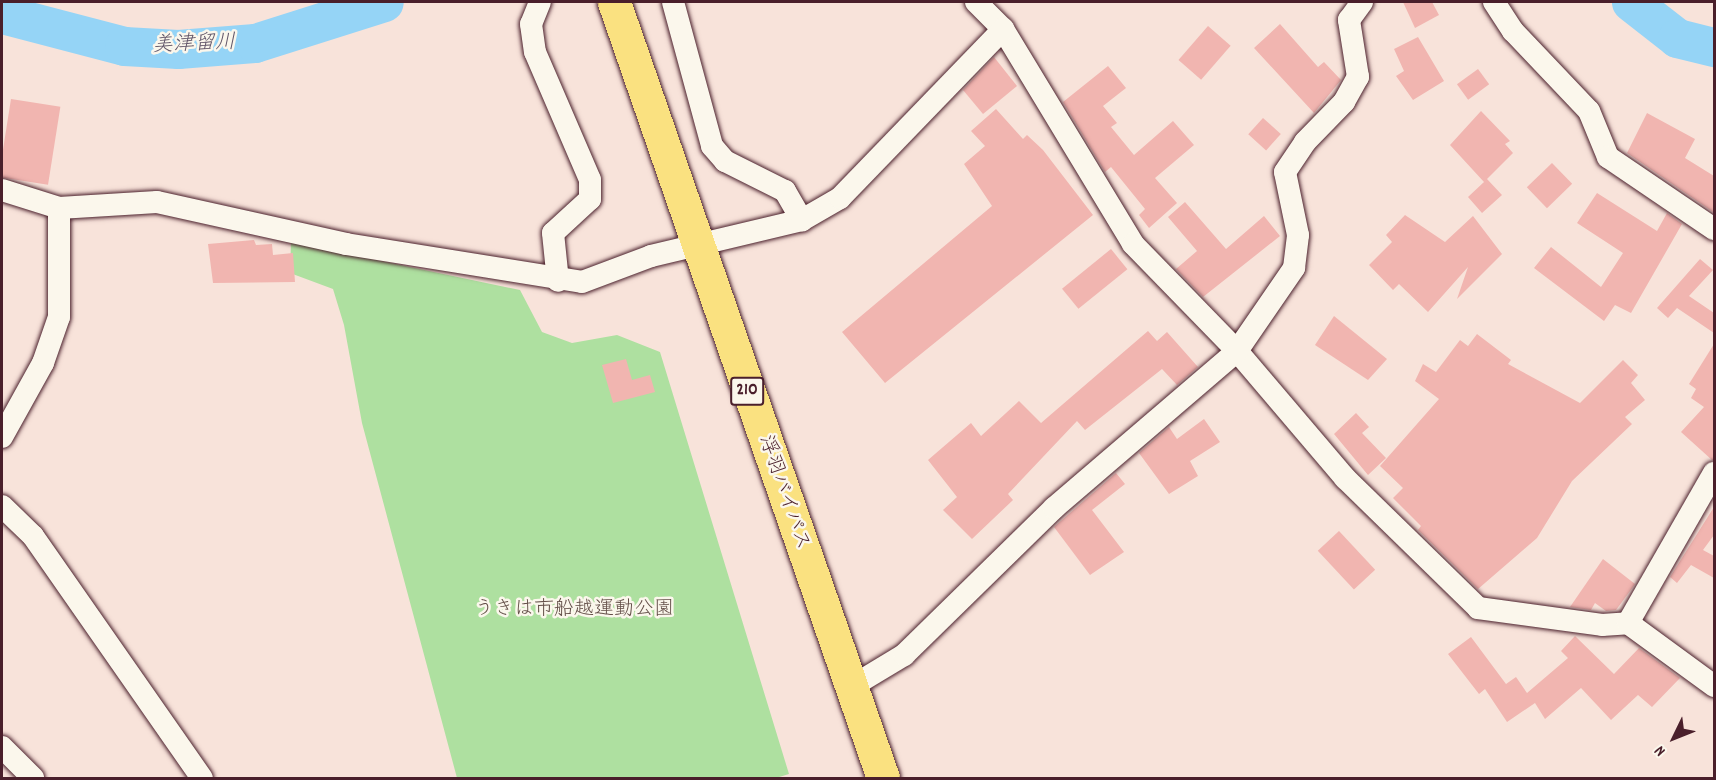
<!DOCTYPE html>
<html>
<head>
<meta charset="utf-8">
<style>
  body { margin:0 }
  #map { position:relative; width:1716px; height:780px; overflow:hidden; background:#f8e3da; font-family:Dekko,"Klee One",sans-serif }
  div>[style] { position:absolute }
  .green>* { inset:0; background:#aee0a0 }
  .river>* { height:39px; margin:-19.5px; padding:0 19.5px; transform-origin:19.5px; border-radius:19.5px; background:#95d4f6 }
  .building>* { inset:0; background:#f1b5b0; transform-origin:0 0 }
  .roads { filter:drop-shadow(0 0 2px #4a1f2b) drop-shadow(0 0 2px #4a1f2b) }
  .minor>* { height:22px; margin:-11px; padding:0 11px; transform-origin:11px; border-radius:11px; background:#fbf7ec }
  .highway>* { height:33px; margin:-16.5px; padding:0 16.5px; transform-origin:16.5px; border-radius:16.5px; background:#fae180 }
  span { translate:-50% -50%; white-space:nowrap; text-align:center; line-height:1.15; -webkit-text-stroke:5px #fbf7ec; paint-order:stroke }
  .shield-label span { padding:2px 4px; background:#fbf7ec; border:2px solid; border-radius:4px; -webkit-text-stroke-width:0 }
  .shield-label { font-size:18px; color:#4a1f2b; font-weight:700 }
  .street-label { font-size:20px; color:#4a1f2b }
  .park-label { font-size:20px; color:#634f48 }
  .water-label { font-size:21px; color:#605568; font-style:italic }
  .frame { position:absolute; inset:0; border:3px solid #4a1f2b; pointer-events:none }
  .north { position:absolute; left:1644px; top:708px; width:60px; height:60px; -webkit-text-stroke:4px #fbf7ec; paint-order:stroke; rotate:227deg; font-size:16px; font-weight:700; line-height:24px; text-align:center; color:#4a1f2b }
  .north::after { content:''; display:block; margin:auto; width:21px; height:27px; background:#4a1f2b; clip-path:polygon(50% 0,100% 100%,50% 72%,0 100%) }
</style>
</head>
<body>
<div id="map">
  <div class="green">
    <i style="clip-path:polygon(291px 242px,520px 290px,542px 332px,572px 343px,617px 335px,660px 352px,789px 774px,776px 778px,457px 778px,362px 423px,344px 325px,333px 289px,290px 273px)"></i>
  </div>
  <div class="river">
    <i style="left:1631px;top:2px;width:58px;rotate:38deg"></i>
    <i style="left:1677px;top:38px;width:38px;rotate:14deg"></i>
    <i style="left:2px;top:14px;width:126px;rotate:14.7deg"></i>
    <i style="left:124px;top:46px;width:54px;rotate:3.2deg"></i>
    <i style="left:178px;top:49px;width:77px;rotate:-4.5deg"></i>
    <i style="left:255px;top:43px;width:135px;rotate:-17.6deg"></i>
  </div>
  <div class="building">
    <i style="clip-path:polygon(1403px 2px,1432px 2px,1439px 15px,1415px 28px)"></i>
    <i style="clip-path:polygon(1280px 24px,1318px 67px,1324px 62px,1341px 80px,1314px 113px,1254px 48px)"></i>
    <i style="left:1208px;top:26px;width:30px;height:45px;rotate:41deg"></i>
    <i style="clip-path:polygon(1418px 37px,1444px 81px,1413px 100px,1396px 76px,1404px 71px,1394px 49px)"></i>
    <i style="clip-path:polygon(994px 57px,1017px 86px,983px 114px,963px 90px)"></i>
    <i style="clip-path:polygon(1108px 66px,1126px 88px,1103px 106px,1117px 123px,1111px 127px,1134px 155px,1173px 121px,1194px 145px,1155px 178px,1177px 203px,1149px 228px,1139px 215px,1145px 209px,1111px 167px,1105px 172px,1063px 102px)"></i>
    <i style="left:1478px;top:69px;width:19px;height:26px;rotate:54deg"></i>
    <i style="left:11px;top:99px;width:50px;height:79px;rotate:9deg"></i>
    <i style="clip-path:polygon(996px 109px,1023px 139px,1027px 135px,1043px 150px,1093px 215px,885px 383px,842px 332px,992px 206px,964px 164px,985px 146px,971px 131px)"></i>
    <i style="clip-path:polygon(1481px 111px,1510px 141px,1505px 144px,1513px 153px,1487px 179px,1502px 195px,1482px 213px,1468px 197px,1484px 182px,1450px 145px)"></i>
    <i style="clip-path:polygon(1647px 113px,1695px 139px,1685px 158px,1714px 176px,1713px 212px,1627px 153px)"></i>
    <i style="left:1263px;top:118px;width:24px;height:22px;rotate:42deg"></i>
    <i style="left:1552px;top:163px;width:29px;height:35px;rotate:46deg"></i>
    <i style="clip-path:polygon(1597px 193px,1657px 231px,1667px 213px,1682px 224px,1631px 313px,1615px 305px,1604px 321px,1534px 268px,1551px 247px,1601px 287px,1623px 253px,1577px 223px)"></i>
    <i style="clip-path:polygon(1185px 202px,1226px 249px,1264px 216px,1280px 236px,1203px 297px,1176px 269px,1197px 251px,1168px 217px)"></i>
    <i style="clip-path:polygon(1405px 215px,1445px 242px,1473px 216px,1502px 254px,1457px 299px,1468px 267px,1428px 312px,1399px 284px,1393px 290px,1369px 265px,1392px 242px,1386px 235px)"></i>
    <i style="clip-path:polygon(254px 240px,256px 245px,272px 244px,273px 255px,293px 253px,295px 282px,213px 283px,208px 244px)"></i>
    <i style="left:1111px;top:249px;width:26px;height:63px;rotate:51deg"></i>
    <i style="clip-path:polygon(1700px 259px,1713px 270px,1689px 296px,1714px 313px,1714px 333px,1677px 308px,1668px 318px,1657px 308px)"></i>
    <i style="clip-path:polygon(1334px 316px,1387px 359px,1368px 380px,1315px 345px)"></i>
    <i style="clip-path:polygon(1148px 331px,1157px 341px,1167px 332px,1198px 367px,1177px 385px,1162px 369px,1085px 430px,1077px 421px,1008px 494px,1013px 500px,972px 539px,943px 510px,957px 497px,928px 460px,971px 423px,981px 436px,1019px 401px,1041px 423px)"></i>
    <i style="clip-path:polygon(1477px 334px,1511px 360px,1508px 364px,1580px 403px,1623px 360px,1638px 375px,1631px 383px,1645px 400px,1625px 417px,1632px 424px,1572px 481px,1537px 538px,1478px 589px,1418px 530px,1421px 526px,1393px 498px,1403px 488px,1380px 466px,1439px 399px,1415px 381px,1423px 364px,1436px 372px,1460px 340px,1468px 346px)"></i>
    <i style="clip-path:polygon(1714px 344px,1714px 460px,1712px 460px,1681px 432px,1704px 407px,1691px 398px,1696px 389px,1689px 384px)"></i>
    <i style="clip-path:polygon(626px 359px,632px 380px,650px 375px,655px 392px,613px 403px,602px 365px)"></i>
    <i style="clip-path:polygon(1356px 413px,1369px 427px,1362px 433px,1386px 458px,1368px 475px,1334px 434px)"></i>
    <i style="clip-path:polygon(1204px 419px,1220px 442px,1190px 461px,1198px 476px,1169px 494px,1139px 453px,1169px 427px,1177px 439px)"></i>
    <i style="clip-path:polygon(1116px 473px,1125px 484px,1092px 510px,1124px 552px,1090px 575px,1054px 527px)"></i>
    <i style="clip-path:polygon(1714px 507px,1714px 535px,1703px 550px,1714px 556px,1714px 578px,1691px 565px,1677px 583px,1670px 577px)"></i>
    <i style="left:1339px;top:531px;width:53px;height:29px;rotate:47deg"></i>
    <i style="clip-path:polygon(1603px 559px,1635px 584px,1633px 587px,1616px 610px,1606px 611px,1595px 603px,1591px 610px,1570px 607px)"></i>
    <i style="clip-path:polygon(1575px 636px,1614px 674px,1639px 648px,1680px 678px,1652px 707px,1638px 695px,1611px 720px,1581px 688px,1545px 719px,1535px 703px,1507px 722px,1485px 689px,1479px 694px,1448px 654px,1471px 637px,1506px 684px,1516px 677px,1527px 693px,1568px 658px,1561px 651px)"></i>
  </div>
  <div class="roads">
    <div class="minor">
      <i style="left:540px;top:2px;width:24px;rotate:112deg"></i>
      <i style="left:531px;top:24px;width:28px;rotate:82deg"></i>
      <i style="left:535px;top:52px;width:139px;rotate:66.7deg"></i>
      <i style="left:590px;top:180px;width:19px;rotate:90deg"></i>
      <i style="left:590px;top:199px;width:50px;rotate:137.4deg"></i>
      <i style="left:553px;top:233px;width:48px;rotate:84.1deg"></i>
      <i style="left:673px;top:2px;width:149px;rotate:74.8deg"></i>
      <i style="left:712px;top:146px;width:20px;rotate:49deg"></i>
      <i style="left:725px;top:161px;width:67px;rotate:26.6deg"></i>
      <i style="left:785px;top:191px;width:34px;rotate:60deg"></i>
      <i style="left:976px;top:2px;width:38px;rotate:45deg"></i>
      <i style="left:1003px;top:29px;width:251px;rotate:58.8deg"></i>
      <i style="left:1133px;top:244px;width:149px;rotate:45.8deg"></i>
      <i style="left:1237px;top:351px;width:167px;rotate:49.6deg"></i>
      <i style="left:1345px;top:478px;width:186px;rotate:44.3deg"></i>
      <i style="left:1478px;top:608px;width:125px;rotate:7.8deg"></i>
      <i style="left:1602px;top:625px;width:26px;rotate:-4deg"></i>
      <i style="left:1628px;top:623px;width:107px;rotate:36.2deg"></i>
      <i style="left:1494px;top:2px;width:35px;rotate:57deg"></i>
      <i style="left:1513px;top:31px;width:110px;rotate:46.5deg"></i>
      <i style="left:1589px;top:111px;width:50px;rotate:67.6deg"></i>
      <i style="left:1608px;top:157px;width:128px;rotate:34.2deg"></i>
      <i style="left:2px;top:190px;width:60px;rotate:17.5deg"></i>
      <i style="left:59px;top:208px;width:98px;rotate:-3.5deg"></i>
      <i style="left:157px;top:202px;width:194px;rotate:12.5deg"></i>
      <i style="left:346px;top:244px;width:239px;rotate:9.1deg"></i>
      <i style="left:582px;top:282px;width:74px;rotate:-20.6deg"></i>
      <i style="left:651px;top:256px;width:155px;rotate:-13.4deg"></i>
      <i style="left:802px;top:220px;width:44px;rotate:-30.1deg"></i>
      <i style="left:840px;top:198px;width:235px;rotate:-46deg"></i>
      <i style="left:2px;top:437px;width:85px;rotate:-61deg"></i>
      <i style="left:43px;top:363px;width:49px;rotate:-70.8deg"></i>
      <i style="left:59px;top:317px;width:109px;rotate:-90deg"></i>
      <i style="left:2px;top:506px;width:43px;rotate:44.1deg"></i>
      <i style="left:33px;top:536px;width:295px;rotate:55.1deg"></i>
      <i style="left:1628px;top:623px;width:173px;rotate:-60.2deg"></i>
      <i style="left:851px;top:687px;width:62px;rotate:-31.1deg"></i>
      <i style="left:904px;top:655px;width:210px;rotate:-44.4deg"></i>
      <i style="left:1054px;top:508px;width:241px;rotate:-40.6deg"></i>
      <i style="left:1237px;top:351px;width:101px;rotate:-55.5deg"></i>
      <i style="left:1294px;top:268px;width:33px;rotate:-83deg"></i>
      <i style="left:1298px;top:235px;width:64px;rotate:-101.7deg"></i>
      <i style="left:1285px;top:172px;width:36px;rotate:-56deg"></i>
      <i style="left:1305px;top:142px;width:56px;rotate:-45.7deg"></i>
      <i style="left:1344px;top:102px;width:29px;rotate:-61deg"></i>
      <i style="left:1358px;top:77px;width:58px;rotate:-99deg"></i>
      <i style="left:1349px;top:20px;width:22px;rotate:-54deg"></i>
      <i style="left:2px;top:747px;width:44px;rotate:45deg"></i>
    </div>
    <div class="highway">
      <i style="left:614px;top:2px;width:821px;rotate:70.88deg"></i>
    </div>
  </div>
  <div class="shield-label">
    <span style="left:747px;top:391px">210</span>
  </div>
  <div class="street-label">
    <span style="left:783px;top:493px;rotate:71deg">浮羽バイパス</span>
  </div>
  <div class="park-label">
    <span style="left:574px;top:610px">うきは市船越運動公園</span>
  </div>
  <div class="water-label">
    <span style="left:194px;top:45px;rotate:-2deg">美津留川</span>
  </div>
  <div class="frame"></div>
  <div class="north">N</div>
</div>
</body>
</html>
